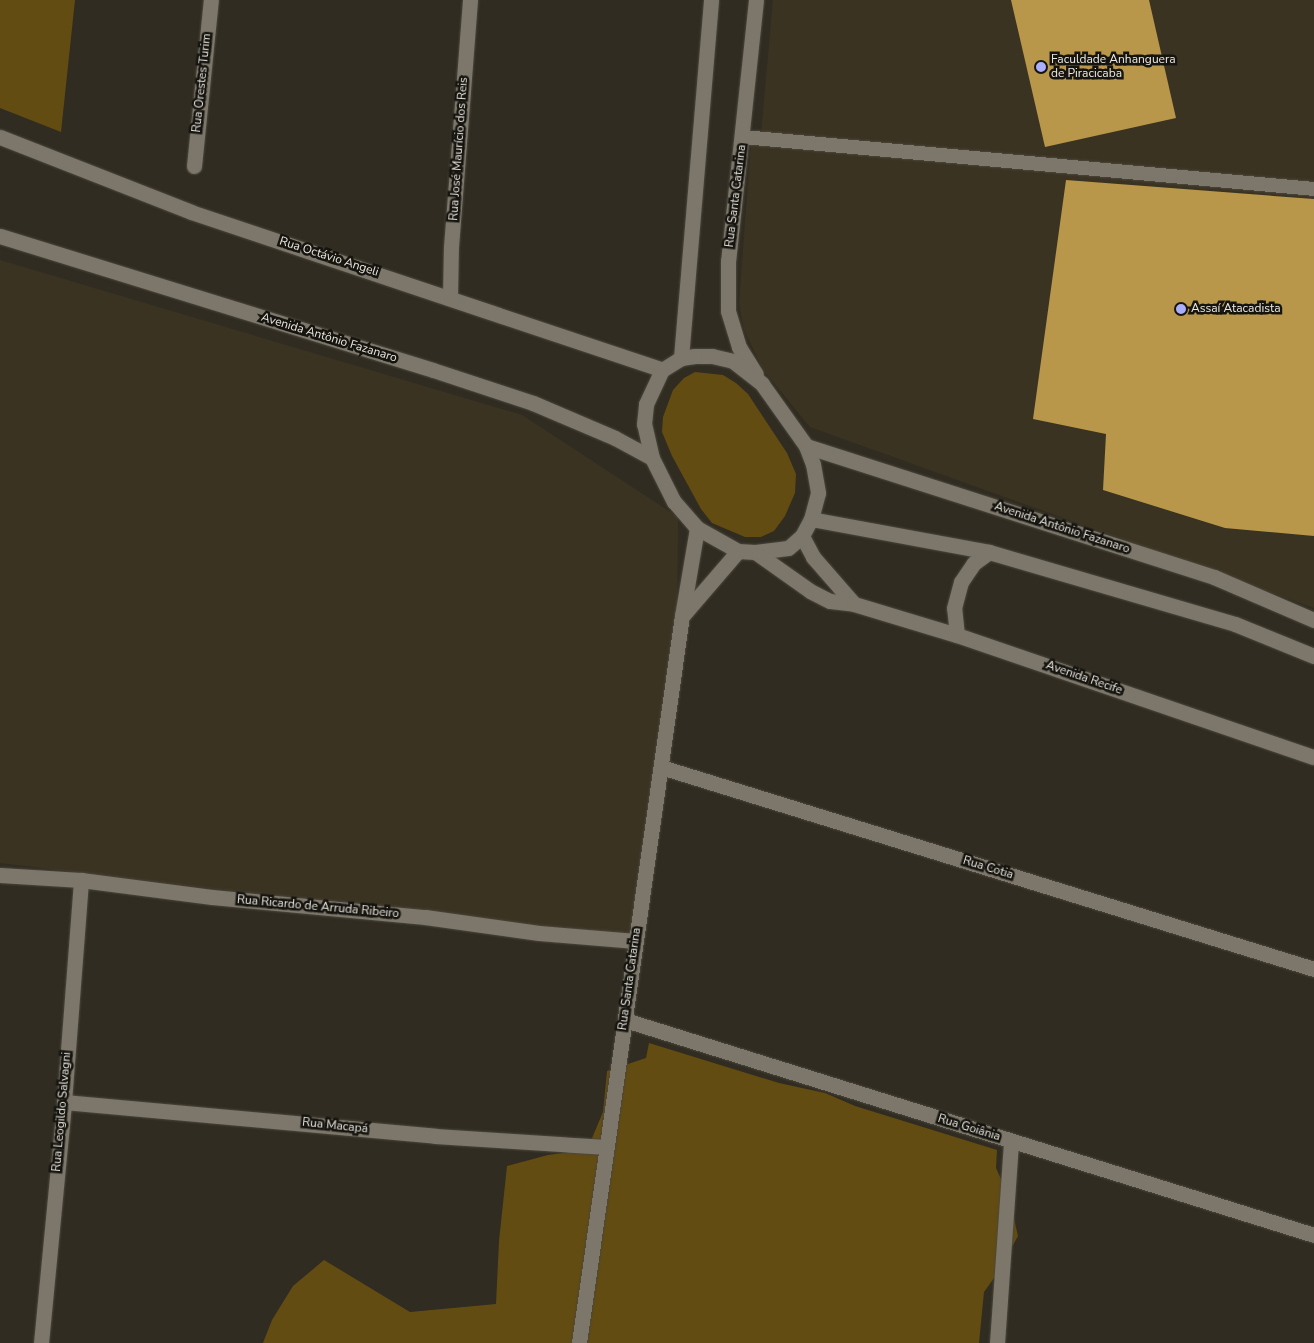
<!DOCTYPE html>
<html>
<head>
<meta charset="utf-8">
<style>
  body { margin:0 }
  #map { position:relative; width:1314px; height:1343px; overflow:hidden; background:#302c21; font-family:"Nunito Sans",sans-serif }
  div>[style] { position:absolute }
  .built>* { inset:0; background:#3b3322 }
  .green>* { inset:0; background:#634c12 }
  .building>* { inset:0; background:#b8974a }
  .roads { filter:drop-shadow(0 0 1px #4b473e) drop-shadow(0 0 1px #4b473e) }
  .lane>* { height:14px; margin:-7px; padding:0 7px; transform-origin:7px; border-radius:7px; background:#7c776a }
  .street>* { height:15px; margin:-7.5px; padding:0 7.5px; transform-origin:7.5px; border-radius:7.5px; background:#7c776a }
  .secondary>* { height:15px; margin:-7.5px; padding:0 7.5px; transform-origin:7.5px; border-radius:7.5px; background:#7c776a }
  .dots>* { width:14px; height:14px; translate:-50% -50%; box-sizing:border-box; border:2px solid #16140f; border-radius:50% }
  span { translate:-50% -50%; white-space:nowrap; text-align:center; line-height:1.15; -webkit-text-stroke:5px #16140f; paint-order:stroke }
  .poi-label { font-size:12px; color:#ece8e1 }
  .left { translate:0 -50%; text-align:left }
  .street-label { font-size:12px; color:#ece8e1 }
</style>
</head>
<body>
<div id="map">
  <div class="built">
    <i style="clip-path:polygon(773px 0,1314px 0,1314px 608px,810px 427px,764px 371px,744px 330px,739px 304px,751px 142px,761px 134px)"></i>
    <i style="clip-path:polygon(0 260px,522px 415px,678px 517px,677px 636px,669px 766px,645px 941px,0 863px)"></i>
  </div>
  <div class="green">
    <i style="clip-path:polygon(0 0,75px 0,61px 132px,0 108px)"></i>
    <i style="clip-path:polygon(695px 372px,723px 375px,736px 383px,748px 394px,787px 453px,796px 474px,795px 493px,785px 516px,774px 531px,761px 537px,745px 537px,712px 523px,701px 509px,672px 456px,662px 432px,663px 417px,673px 390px,684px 378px)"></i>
    <i style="clip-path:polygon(649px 1043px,779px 1083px,825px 1093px,855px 1106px,997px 1150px,996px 1168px,1009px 1197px,1018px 1236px,999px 1271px,984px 1292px,979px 1343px,263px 1343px,272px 1320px,293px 1286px,324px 1260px,410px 1312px,496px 1304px,499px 1241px,507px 1166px,548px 1155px,587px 1150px,603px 1112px,607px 1071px,646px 1058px)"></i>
  </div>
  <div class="building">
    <i style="clip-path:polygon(1011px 0,1149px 0,1176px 118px,1045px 147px)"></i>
    <i style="clip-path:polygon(1066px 180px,1314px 199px,1314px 536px,1225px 528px,1103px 490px,1106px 434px,1033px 419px)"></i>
  </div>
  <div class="roads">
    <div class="lane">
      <i style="left:743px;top:137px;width:573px;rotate:5.2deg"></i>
    </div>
    <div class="street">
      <i style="left:194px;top:166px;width:167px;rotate:-84.2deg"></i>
      <i style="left:450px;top:297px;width:50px;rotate:-88.9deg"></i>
      <i style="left:451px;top:247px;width:248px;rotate:-85.6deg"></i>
      <i style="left:802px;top:536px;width:24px;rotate:62deg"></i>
      <i style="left:813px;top:557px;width:62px;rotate:48.9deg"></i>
      <i style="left:755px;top:552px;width:67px;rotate:35.3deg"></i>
      <i style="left:810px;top:591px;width:22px;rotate:27deg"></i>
      <i style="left:830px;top:601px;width:24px;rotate:7deg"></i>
      <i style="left:854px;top:604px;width:108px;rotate:16.8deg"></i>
      <i style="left:957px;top:635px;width:377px;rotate:18.9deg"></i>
      <i style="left:661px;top:767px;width:684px;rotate:17.19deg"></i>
      <i style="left:0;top:875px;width:81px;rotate:3.5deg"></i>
      <i style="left:81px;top:880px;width:132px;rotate:7.4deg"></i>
      <i style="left:212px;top:897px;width:214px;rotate:5.4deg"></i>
      <i style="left:425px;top:917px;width:115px;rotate:8deg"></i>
      <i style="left:539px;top:933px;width:97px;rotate:4.7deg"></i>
      <i style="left:625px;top:1020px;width:722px;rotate:17.33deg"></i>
      <i style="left:64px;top:1102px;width:373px;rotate:5.2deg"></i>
      <i style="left:435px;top:1136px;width:172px;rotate:3.7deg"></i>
      <i style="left:41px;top:1343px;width:242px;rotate:-84.5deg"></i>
      <i style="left:64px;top:1102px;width:223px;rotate:-85.6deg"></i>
      <i style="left:997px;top:1343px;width:202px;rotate:-86deg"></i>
    </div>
    <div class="secondary">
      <i style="left:756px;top:0;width:262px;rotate:96.1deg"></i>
      <i style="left:728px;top:261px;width:50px;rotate:90deg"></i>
      <i style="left:728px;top:311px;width:38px;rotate:73deg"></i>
      <i style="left:739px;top:347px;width:32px;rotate:58deg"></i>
      <i style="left:0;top:137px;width:205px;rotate:21.4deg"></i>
      <i style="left:191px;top:212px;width:497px;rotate:18.5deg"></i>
      <i style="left:0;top:236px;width:453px;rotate:17.2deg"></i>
      <i style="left:433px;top:370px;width:105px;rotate:18.3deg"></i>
      <i style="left:533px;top:403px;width:89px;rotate:23.1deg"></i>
      <i style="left:615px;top:438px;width:42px;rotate:28.4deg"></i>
      <i style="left:695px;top:356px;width:17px"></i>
      <i style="left:712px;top:356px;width:22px;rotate:13deg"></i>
      <i style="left:733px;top:361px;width:37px;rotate:38deg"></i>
      <i style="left:762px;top:384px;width:76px;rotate:54.6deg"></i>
      <i style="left:806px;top:446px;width:19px;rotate:69deg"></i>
      <i style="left:813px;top:464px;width:29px;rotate:80deg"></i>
      <i style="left:818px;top:493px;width:27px;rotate:105deg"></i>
      <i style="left:811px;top:519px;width:19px;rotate:118deg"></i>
      <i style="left:802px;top:536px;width:18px;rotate:139deg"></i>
      <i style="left:788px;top:548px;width:33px;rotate:173deg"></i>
      <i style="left:755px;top:552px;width:17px;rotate:-177deg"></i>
      <i style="left:738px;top:551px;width:47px;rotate:-150.7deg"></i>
      <i style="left:697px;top:528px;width:35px;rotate:-131deg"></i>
      <i style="left:674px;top:502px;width:49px;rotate:-116.6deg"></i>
      <i style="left:652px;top:458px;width:35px;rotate:-103deg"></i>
      <i style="left:644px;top:424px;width:20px;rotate:-84deg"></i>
      <i style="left:646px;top:404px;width:38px;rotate:-65deg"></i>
      <i style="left:662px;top:370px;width:22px;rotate:-32deg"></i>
      <i style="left:681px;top:358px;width:14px;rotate:-8deg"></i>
      <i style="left:681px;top:358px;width:359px;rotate:-85.2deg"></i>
      <i style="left:806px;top:446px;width:429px;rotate:17.8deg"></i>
      <i style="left:1214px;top:577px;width:109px;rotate:23.3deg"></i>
      <i style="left:811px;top:519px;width:181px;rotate:10.5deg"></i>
      <i style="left:989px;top:552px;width:256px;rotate:16.3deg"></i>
      <i style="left:1235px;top:624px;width:85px;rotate:22.1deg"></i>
      <i style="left:683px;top:615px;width:84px;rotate:-49.3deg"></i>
      <i style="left:957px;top:635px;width:27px;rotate:-96deg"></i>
      <i style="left:954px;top:608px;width:27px;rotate:-75deg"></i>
      <i style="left:961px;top:582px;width:23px;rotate:-56deg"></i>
      <i style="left:974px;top:563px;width:19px;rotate:-36deg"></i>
      <i style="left:579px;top:1343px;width:734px;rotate:-81.94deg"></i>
      <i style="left:682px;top:616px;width:89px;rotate:-80.3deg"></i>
    </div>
  </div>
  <div class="dots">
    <i style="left:1041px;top:67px;background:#abaffb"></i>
    <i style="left:1181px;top:309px;background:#abaffb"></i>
  </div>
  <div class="poi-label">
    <span class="left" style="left:1051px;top:67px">Faculdade Anhanguera<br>de Piracicaba</span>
    <span class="left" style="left:1191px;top:309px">Assaí Atacadista</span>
  </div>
  <div class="street-label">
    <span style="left:202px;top:83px;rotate:-84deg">Rua Orestes Turim</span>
    <span style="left:459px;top:149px;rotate:-86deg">Rua José Maurício dos Reis</span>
    <span style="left:736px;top:196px;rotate:-83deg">Rua Santa Catarina</span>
    <span style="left:329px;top:257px;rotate:18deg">Rua Octávio Angeli</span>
    <span style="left:329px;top:338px;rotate:17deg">Avenida Antônio Fazanaro</span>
    <span style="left:1062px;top:528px;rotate:18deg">Avenida Antônio Fazanaro</span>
    <span style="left:1084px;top:678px;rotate:19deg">Avenida Recife</span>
    <span style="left:988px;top:868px;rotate:17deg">Rua Cotia</span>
    <span style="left:318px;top:907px;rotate:5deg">Rua Ricardo de Arruda Ribeiro</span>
    <span style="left:630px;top:979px;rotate:-82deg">Rua Santa Catarina</span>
    <span style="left:62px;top:1112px;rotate:-85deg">Rua Leogildo Salvagni</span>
    <span style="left:335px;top:1126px;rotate:6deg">Rua Macapá</span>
    <span style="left:969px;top:1128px;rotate:17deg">Rua Goiânia</span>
  </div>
</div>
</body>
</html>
